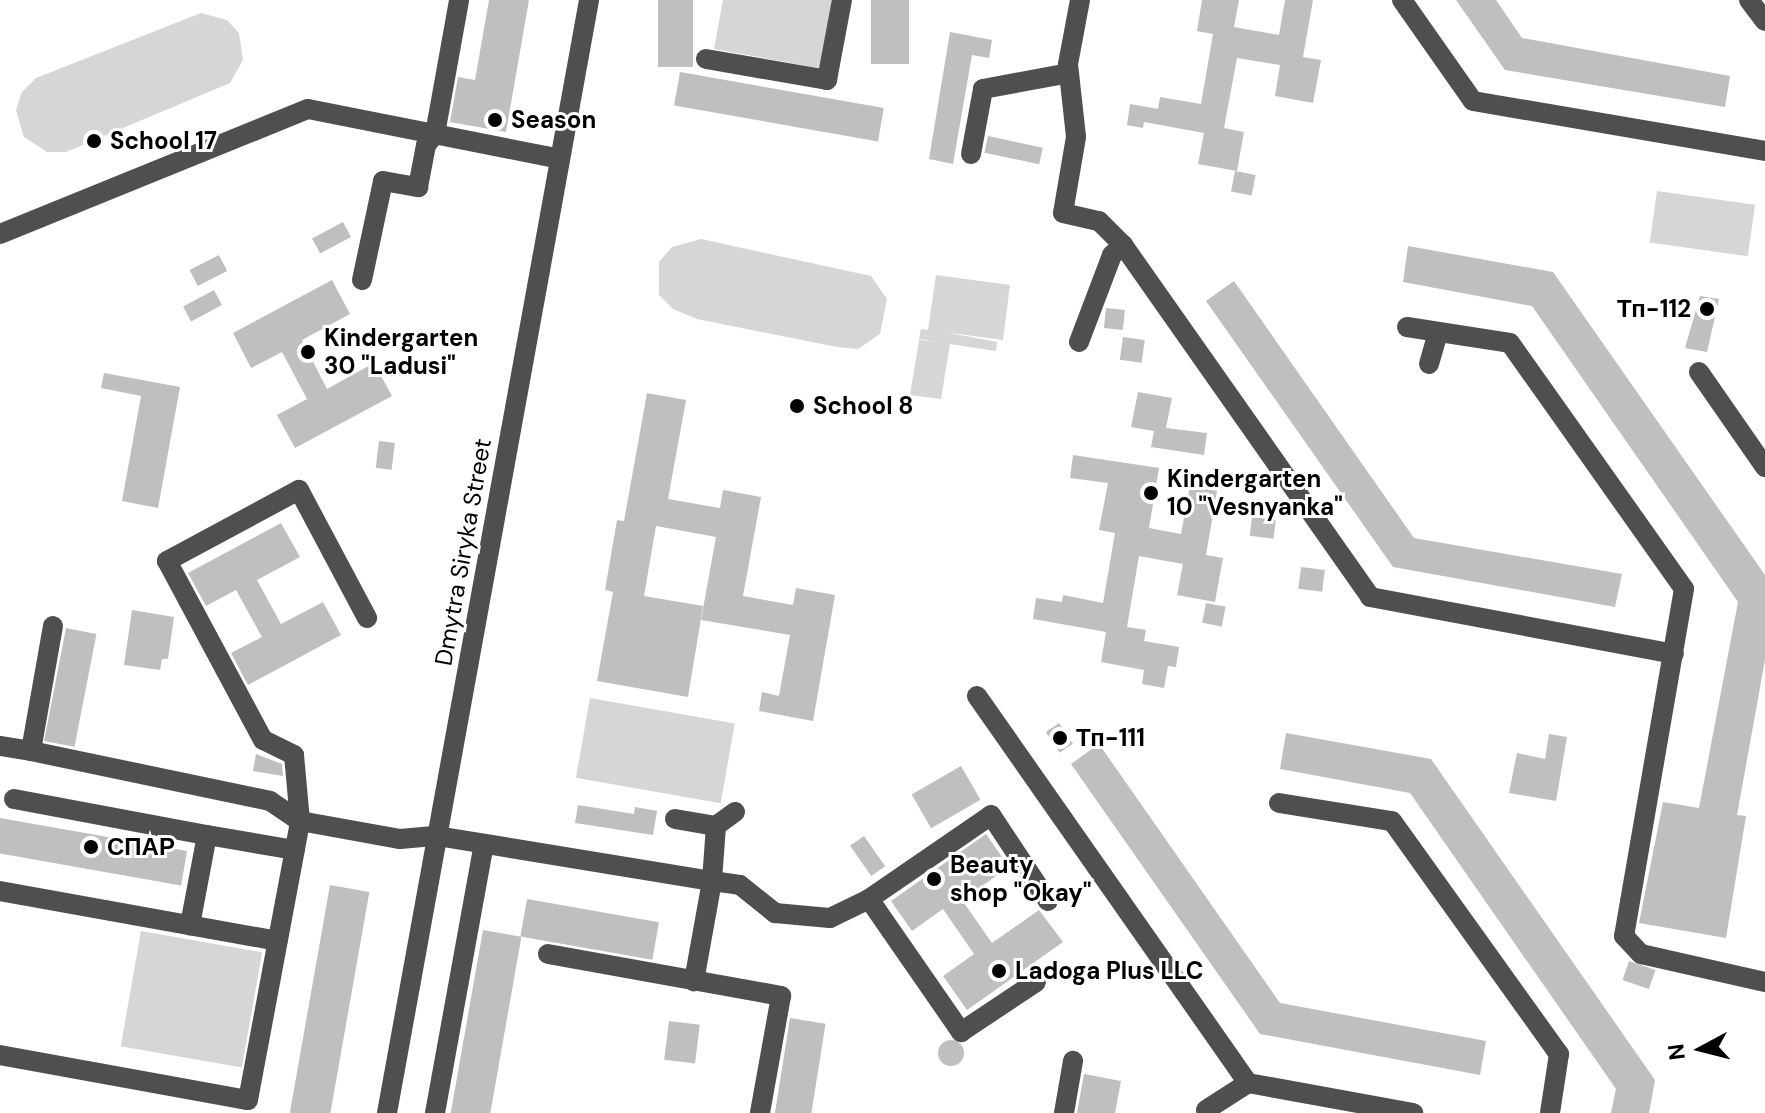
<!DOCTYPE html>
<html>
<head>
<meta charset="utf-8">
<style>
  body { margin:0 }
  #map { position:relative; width:1765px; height:1113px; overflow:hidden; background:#fff; font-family:"DM Sans",sans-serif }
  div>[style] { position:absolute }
  .green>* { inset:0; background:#d6d6d6; transform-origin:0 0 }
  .building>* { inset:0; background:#bfbfbf; transform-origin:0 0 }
  .round { border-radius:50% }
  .minor>* { height:20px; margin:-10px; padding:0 10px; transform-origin:10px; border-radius:10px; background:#4f4f4f }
  .dots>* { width:22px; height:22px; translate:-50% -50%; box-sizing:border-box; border:4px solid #fff; border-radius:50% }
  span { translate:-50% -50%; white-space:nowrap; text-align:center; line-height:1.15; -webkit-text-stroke:6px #fff; paint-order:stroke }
  .poi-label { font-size:24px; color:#000; font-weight:700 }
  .left { translate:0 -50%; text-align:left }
  .right { translate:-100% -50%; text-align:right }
  .street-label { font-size:24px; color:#000 }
  .north { position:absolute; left:1661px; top:1009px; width:80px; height:80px; -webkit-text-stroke:6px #fff; paint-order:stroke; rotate:263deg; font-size:22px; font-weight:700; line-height:32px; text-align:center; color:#000 }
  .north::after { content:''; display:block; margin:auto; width:28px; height:36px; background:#000; clip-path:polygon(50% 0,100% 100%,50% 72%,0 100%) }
</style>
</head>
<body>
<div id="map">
  <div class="green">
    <i style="clip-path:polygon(723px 0,832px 0,819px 68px,714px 49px)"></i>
    <i style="clip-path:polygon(201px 13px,227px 20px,239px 33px,243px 60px,230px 83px,66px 152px,47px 152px,24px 137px,16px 110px,22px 92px,36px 78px)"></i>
    <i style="left:1657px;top:191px;width:99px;height:52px;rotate:8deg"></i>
    <i style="clip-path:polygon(701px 239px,871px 276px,887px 299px,880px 334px,858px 349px,837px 347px,697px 319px,673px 309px,659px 295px,659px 262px,672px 247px)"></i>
    <i style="clip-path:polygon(936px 275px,1010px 285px,1003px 340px,944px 332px,997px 342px,996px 351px,950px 344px,941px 399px,910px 395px,919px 340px,937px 342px,919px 339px,921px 329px,928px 330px)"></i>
    <i style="left:590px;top:698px;width:147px;height:81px;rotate:10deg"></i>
    <i style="left:141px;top:931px;width:123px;height:117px;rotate:10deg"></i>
  </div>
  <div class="building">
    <i style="clip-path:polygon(489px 0,529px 0,506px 132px,450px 122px,458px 77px,475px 80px)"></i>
    <i style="left:658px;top:0;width:35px;height:67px"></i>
    <i style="left:871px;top:0;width:38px;height:64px"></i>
    <i style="clip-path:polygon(1202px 0,1239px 0,1234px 27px,1279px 35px,1285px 0,1313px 0,1303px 57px,1321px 60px,1313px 103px,1275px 96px,1280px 65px,1237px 58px,1224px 128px,1244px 132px,1237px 171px,1198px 164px,1204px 133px,1144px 122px,1143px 128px,1127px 125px,1130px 104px,1158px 109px,1160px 97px,1201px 104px,1213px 34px,1197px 31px)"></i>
    <i style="clip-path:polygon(1456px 0,1496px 0,1522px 38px,1730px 76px,1725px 107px,1505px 70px)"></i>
    <i style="clip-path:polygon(950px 32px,992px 40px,989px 58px,972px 55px,953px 164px,929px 159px)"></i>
    <i style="left:680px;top:72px;width:207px;height:34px;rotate:10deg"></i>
    <i style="left:988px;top:136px;width:56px;height:17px;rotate:12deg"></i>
    <i style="left:1235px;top:171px;width:21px;height:21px;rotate:11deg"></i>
    <i style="left:343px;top:222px;width:17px;height:35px;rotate:62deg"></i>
    <i style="clip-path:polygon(1408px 246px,1553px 272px,1765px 575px,1765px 660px,1737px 815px,1746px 816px,1726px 938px,1639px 923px,1663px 802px,1699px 808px,1738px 602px,1532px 306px,1403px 282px)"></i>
    <i style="left:219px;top:255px;width:18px;height:33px;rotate:63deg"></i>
    <i style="clip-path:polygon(332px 280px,350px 314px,302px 340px,327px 389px,374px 363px,392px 396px,295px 448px,277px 415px,307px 399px,282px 352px,251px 368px,233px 333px)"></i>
    <i style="clip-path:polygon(1234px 281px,1414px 538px,1622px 574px,1615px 607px,1393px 567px,1206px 301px)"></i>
    <i style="left:214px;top:290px;width:17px;height:35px;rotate:62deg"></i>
    <i style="clip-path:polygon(1700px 296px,1719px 299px,1707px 352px,1685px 348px)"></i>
    <i style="left:1106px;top:308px;width:19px;height:20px;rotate:6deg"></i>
    <i style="left:1123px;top:337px;width:22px;height:23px;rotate:8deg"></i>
    <i style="clip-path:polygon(104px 373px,180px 387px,158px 508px,122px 501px,141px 396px,101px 388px)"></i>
    <i style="clip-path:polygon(1138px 392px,1172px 398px,1166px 428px,1207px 433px,1204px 455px,1151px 447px,1154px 431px,1131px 427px)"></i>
    <i style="clip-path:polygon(647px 393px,686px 400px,668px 499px,720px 508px,723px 490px,761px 497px,743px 596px,793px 605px,796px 588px,835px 595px,813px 721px,759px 711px,762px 692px,779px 696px,790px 635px,701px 620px,716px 537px,656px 526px,644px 596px,703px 606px,688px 697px,597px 681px,613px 592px,605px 590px,617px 520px,624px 521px)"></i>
    <i style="left:379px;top:441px;width:16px;height:27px;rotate:7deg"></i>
    <i style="clip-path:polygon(1073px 455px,1159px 468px,1149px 528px,1181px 534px,1190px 486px,1217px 491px,1206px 555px,1223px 558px,1215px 602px,1177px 595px,1183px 564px,1139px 556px,1127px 627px,1146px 630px,1144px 641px,1179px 647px,1176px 667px,1168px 666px,1164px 688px,1142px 684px,1144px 670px,1101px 662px,1106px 632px,1033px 619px,1036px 598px,1062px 602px,1063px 595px,1103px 603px,1115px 533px,1099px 530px,1108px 483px,1070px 478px)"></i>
    <i style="left:1252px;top:517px;width:24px;height:19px;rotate:7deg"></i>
    <i style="clip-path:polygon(281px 523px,300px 557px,257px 580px,281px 624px,323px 602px,341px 635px,248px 685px,231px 653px,262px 637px,236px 590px,206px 606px,188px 573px)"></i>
    <i style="left:1301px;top:567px;width:24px;height:22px;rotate:7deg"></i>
    <i style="left:1206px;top:603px;width:20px;height:20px;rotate:11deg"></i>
    <i style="clip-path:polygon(132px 610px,174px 617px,168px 659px,162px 659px,160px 670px,124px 665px)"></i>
    <i style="left:66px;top:628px;width:31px;height:115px;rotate:11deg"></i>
    <i style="left:1059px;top:723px;width:25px;height:16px;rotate:56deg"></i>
    <i style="clip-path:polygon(1286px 733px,1431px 759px,1655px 1080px,1649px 1113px,1611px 1113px,1616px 1089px,1410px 793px,1280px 769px)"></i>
    <i style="clip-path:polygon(1549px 734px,1567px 737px,1556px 801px,1509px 793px,1517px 753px,1545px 759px)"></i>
    <i style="clip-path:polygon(1099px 744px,1280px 1003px,1486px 1041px,1480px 1075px,1260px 1034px,1071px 764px)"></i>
    <i style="clip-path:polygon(256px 754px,282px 764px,283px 776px,253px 771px)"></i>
    <i style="left:961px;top:766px;width:39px;height:57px;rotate:60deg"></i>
    <i style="clip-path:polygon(578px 805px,634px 814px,635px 807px,657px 811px,653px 835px,575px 823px)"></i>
    <i style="left:0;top:818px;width:190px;height:35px;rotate:10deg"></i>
    <i style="clip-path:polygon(986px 834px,1009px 867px,962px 900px,992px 943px,1039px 910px,1063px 942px,967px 1010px,943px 976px,974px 954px,943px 909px,912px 931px,891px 901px)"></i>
    <i style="left:864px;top:836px;width:37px;height:17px;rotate:55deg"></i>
    <i style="left:330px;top:885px;width:40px;height:231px;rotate:10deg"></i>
    <i style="left:527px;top:899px;width:134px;height:38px;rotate:10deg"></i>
    <i style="left:483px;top:930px;width:39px;height:186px;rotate:10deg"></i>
    <i style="left:1629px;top:961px;width:28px;height:20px;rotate:19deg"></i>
    <i style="left:790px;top:1018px;width:36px;height:97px;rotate:9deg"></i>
    <i style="left:669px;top:1021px;width:31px;height:39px;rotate:7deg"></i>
    <i class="round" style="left:938px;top:1040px;width:26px;height:26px"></i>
    <i style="clip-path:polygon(1084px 1074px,1121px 1081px,1115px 1113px,1077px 1113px)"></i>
  </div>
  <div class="minor">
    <i style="left:1080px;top:0;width:65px;rotate:100.6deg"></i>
    <i style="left:1068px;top:64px;width:73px;rotate:83.7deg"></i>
    <i style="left:1076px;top:137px;width:77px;rotate:99.7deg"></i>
    <i style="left:1063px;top:213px;width:37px;rotate:13deg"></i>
    <i style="left:1099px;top:221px;width:34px;rotate:45deg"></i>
    <i style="left:1123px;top:245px;width:430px;rotate:54.9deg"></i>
    <i style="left:1370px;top:597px;width:309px;rotate:10.6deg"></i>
    <i style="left:1402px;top:0;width:123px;rotate:54.9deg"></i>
    <i style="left:1473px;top:101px;width:296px;rotate:9.7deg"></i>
    <i style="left:1749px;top:0;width:26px;rotate:53deg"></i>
    <i style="left:706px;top:59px;width:123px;rotate:9.8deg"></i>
    <i style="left:827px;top:80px;width:81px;rotate:-79.4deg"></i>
    <i style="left:971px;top:154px;width:66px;rotate:-79.5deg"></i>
    <i style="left:983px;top:89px;width:87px;rotate:-10.5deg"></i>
    <i style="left:0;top:234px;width:332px;rotate:-22.1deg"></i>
    <i style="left:308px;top:109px;width:257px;rotate:11.2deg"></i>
    <i style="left:362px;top:280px;width:101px;rotate:-78deg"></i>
    <i style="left:383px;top:181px;width:36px;rotate:10deg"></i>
    <i style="left:418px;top:187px;width:43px;rotate:-79.2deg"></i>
    <i style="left:426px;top:145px;width:14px;rotate:-51deg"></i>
    <i style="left:435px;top:134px;width:136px;rotate:-79.8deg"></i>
    <i style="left:1407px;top:327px;width:104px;rotate:8.8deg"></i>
    <i style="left:1510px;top:343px;width:301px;rotate:54.7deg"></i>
    <i style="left:1684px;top:589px;width:352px;rotate:99.8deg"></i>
    <i style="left:1624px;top:936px;width:25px;rotate:47deg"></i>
    <i style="left:1641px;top:954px;width:127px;rotate:12.7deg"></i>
    <i style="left:1079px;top:342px;width:93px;rotate:-69.2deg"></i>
    <i style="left:1112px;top:255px;width:15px;rotate:-42deg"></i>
    <i style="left:1429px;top:364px;width:33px;rotate:-74deg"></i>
    <i style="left:1699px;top:372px;width:116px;rotate:55.2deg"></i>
    <i style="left:53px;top:626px;width:127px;rotate:100deg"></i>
    <i style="left:31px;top:751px;width:244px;rotate:11.8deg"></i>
    <i style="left:270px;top:801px;width:36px;rotate:34deg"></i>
    <i style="left:977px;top:696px;width:472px;rotate:55deg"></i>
    <i style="left:1248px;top:1083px;width:168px;rotate:10.3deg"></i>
    <i style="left:0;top:746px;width:31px;rotate:9deg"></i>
    <i style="left:14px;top:799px;width:196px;rotate:10.6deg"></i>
    <i style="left:207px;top:835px;width:92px;rotate:100.7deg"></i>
    <i style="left:1279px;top:803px;width:114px;rotate:9.1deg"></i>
    <i style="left:1392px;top:821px;width:287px;rotate:54.4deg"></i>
    <i style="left:1559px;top:1054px;width:60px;rotate:98.7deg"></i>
    <i style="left:735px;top:812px;width:24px;rotate:144deg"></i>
    <i style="left:716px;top:826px;width:55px;rotate:94.2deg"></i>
    <i style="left:712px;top:881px;width:28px;rotate:8deg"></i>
    <i style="left:740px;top:885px;width:45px;rotate:38.7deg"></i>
    <i style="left:775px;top:913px;width:55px;rotate:5.2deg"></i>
    <i style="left:830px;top:918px;width:43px;rotate:-26deg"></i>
    <i style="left:869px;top:899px;width:162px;rotate:55.3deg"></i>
    <i style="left:961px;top:1032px;width:90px;rotate:-33.7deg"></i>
    <i style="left:675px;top:819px;width:42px;rotate:9.7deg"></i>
    <i style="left:300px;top:821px;width:66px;rotate:-95.2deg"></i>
    <i style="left:294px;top:755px;width:34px;rotate:-154deg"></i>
    <i style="left:263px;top:740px;width:203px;rotate:-118.2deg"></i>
    <i style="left:167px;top:561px;width:150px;rotate:-28.3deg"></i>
    <i style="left:299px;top:490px;width:145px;rotate:62deg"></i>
    <i style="left:207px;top:835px;width:89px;rotate:9.7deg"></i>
    <i style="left:0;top:891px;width:282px;rotate:10.2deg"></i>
    <i style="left:869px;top:899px;width:148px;rotate:-34.5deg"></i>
    <i style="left:991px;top:815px;width:103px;rotate:56.5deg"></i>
    <i style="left:548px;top:954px;width:237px;rotate:10.2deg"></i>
    <i style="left:781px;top:996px;width:119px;rotate:100.2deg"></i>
    <i style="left:0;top:1055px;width:252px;rotate:10.3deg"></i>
    <i style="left:248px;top:1100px;width:284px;rotate:-79.4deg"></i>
    <i style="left:300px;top:821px;width:102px;rotate:10.2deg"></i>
    <i style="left:400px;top:839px;width:37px;rotate:-5deg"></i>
    <i style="left:437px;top:836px;width:279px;rotate:9.3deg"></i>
    <i style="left:712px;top:881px;width:102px;rotate:100.2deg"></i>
    <i style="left:1206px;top:1110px;width:50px;rotate:-32.7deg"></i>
    <i style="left:387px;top:1113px;width:1131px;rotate:-79.71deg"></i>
    <i style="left:435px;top:1113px;width:273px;rotate:-79.7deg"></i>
    <i style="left:1064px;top:1113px;width:53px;rotate:-80.2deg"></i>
  </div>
  <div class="dots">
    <i style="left:495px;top:120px;background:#000"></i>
    <i style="left:94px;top:141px;background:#000"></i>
    <i style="left:1707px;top:309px;background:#000"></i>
    <i style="left:308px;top:352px;background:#000"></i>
    <i style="left:797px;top:406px;background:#000"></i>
    <i style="left:1151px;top:493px;background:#000"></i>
    <i style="left:1060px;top:738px;background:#000"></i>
    <i style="left:91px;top:847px;background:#000"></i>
    <i style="left:934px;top:879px;background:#000"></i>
    <i style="left:999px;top:971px;background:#000"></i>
  </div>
  <div class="poi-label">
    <span class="left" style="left:511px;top:120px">Season</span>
    <span class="left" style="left:110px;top:141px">School 17</span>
    <span class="right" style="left:1691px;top:309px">Тп-112</span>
    <span class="left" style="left:324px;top:352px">Kindergarten<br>30 "Ladusi"</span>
    <span class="left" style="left:813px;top:406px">School 8</span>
    <span class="left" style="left:1167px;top:493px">Kindergarten<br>10 "Vesnyanka"</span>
    <span class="left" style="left:1076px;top:738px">Тп-111</span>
    <span class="left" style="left:107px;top:847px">СПАР</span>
    <span class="left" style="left:950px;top:879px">Beauty<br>shop "Okay"</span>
    <span class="left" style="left:1015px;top:971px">Ladoga Plus LLC</span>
  </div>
  <div class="street-label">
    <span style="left:463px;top:552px;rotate:-80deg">Dmytra Siryka Street</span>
  </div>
  <div class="north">N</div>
</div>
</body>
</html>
